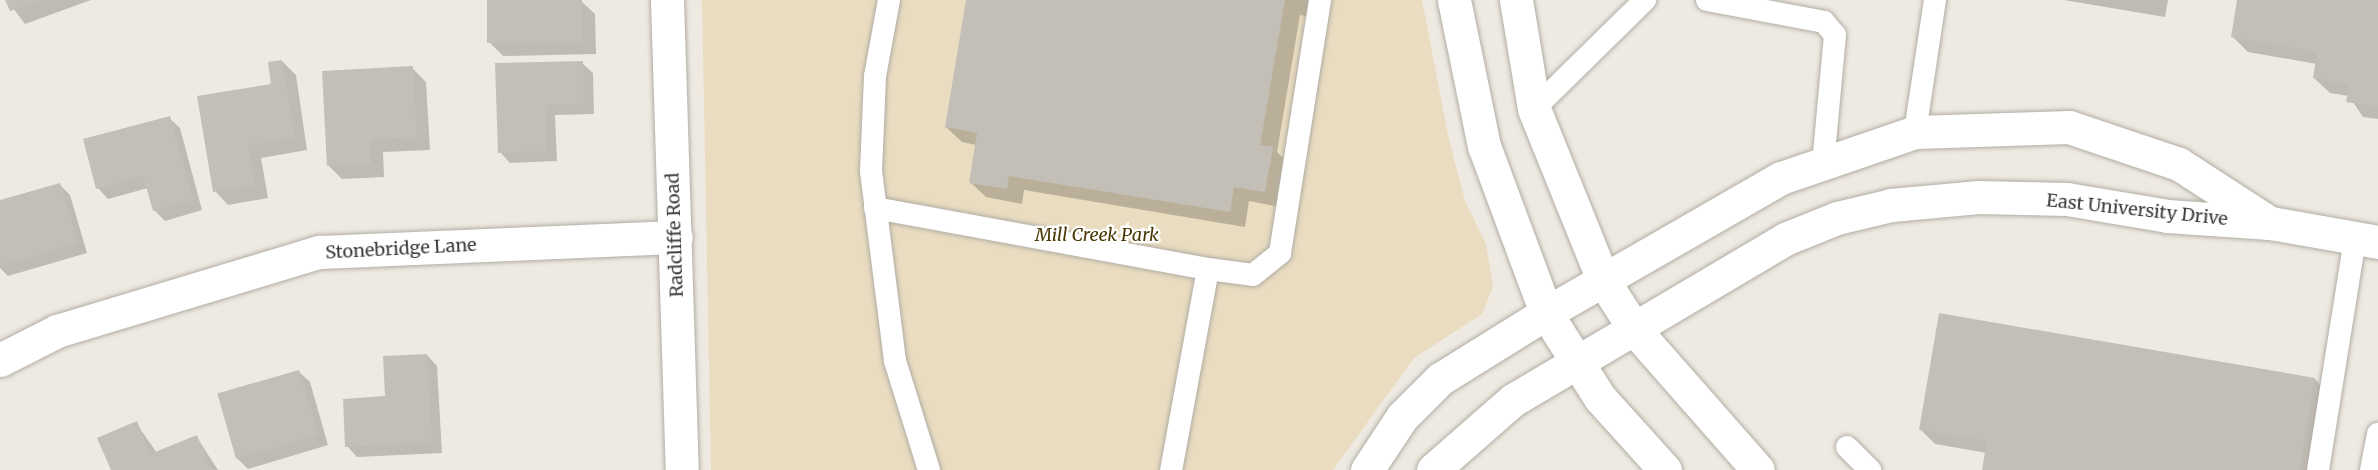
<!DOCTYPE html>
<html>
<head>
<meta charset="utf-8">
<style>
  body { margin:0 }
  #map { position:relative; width:2378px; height:470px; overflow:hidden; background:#efeae1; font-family:Merriweather,serif }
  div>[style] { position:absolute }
  .green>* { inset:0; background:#e9dcc0 }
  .shadow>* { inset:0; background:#0003 }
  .building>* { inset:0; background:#c3bfb7; transform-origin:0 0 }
  .roads { filter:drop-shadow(0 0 2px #b1ada4) drop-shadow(0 0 2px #b1ada4) }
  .service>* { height:22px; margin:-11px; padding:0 11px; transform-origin:11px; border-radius:11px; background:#fff }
  .minor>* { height:33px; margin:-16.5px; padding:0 16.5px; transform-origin:16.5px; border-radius:16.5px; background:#fff }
  .secondary>* { height:33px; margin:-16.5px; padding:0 16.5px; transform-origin:16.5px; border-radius:16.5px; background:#fff }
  span { translate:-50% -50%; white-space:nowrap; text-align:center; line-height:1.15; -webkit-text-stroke:4.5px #fff; paint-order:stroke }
  .street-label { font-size:18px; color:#3a3835 }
  .park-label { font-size:18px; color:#4b3702; font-style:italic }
</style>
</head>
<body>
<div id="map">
  <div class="green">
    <i style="clip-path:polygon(702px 0,1422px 0,1449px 140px,1465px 201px,1486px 244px,1493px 287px,1482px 314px,1414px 358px,1333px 470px,711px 470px)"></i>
  </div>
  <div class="shadow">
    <i style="clip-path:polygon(7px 0,91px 0,25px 24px)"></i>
    <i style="clip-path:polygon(488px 0,581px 1px,595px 14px,596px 54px,503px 56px,489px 42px)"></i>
    <i style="clip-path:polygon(968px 0,1314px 0,1311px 17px,1300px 15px,1277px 152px,1288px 163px,1280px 207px,1249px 201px,1245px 227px,1024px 190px,1022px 204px,986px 197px,970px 182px,976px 145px,962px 142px,946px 127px)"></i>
    <i style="clip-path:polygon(2064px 0,2168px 0,2165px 17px)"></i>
    <i style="clip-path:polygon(2239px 0,2378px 0,2378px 119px,2363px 117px,2349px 96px,2330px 93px,2314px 78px,2317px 64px,2248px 52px,2233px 37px)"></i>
    <i style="clip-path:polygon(282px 61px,296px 75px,307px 150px,261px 158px,268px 198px,228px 205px,215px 191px)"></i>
    <i style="clip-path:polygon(582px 63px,593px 73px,594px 114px,555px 115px,557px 161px,510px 163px,500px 152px)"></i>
    <i style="clip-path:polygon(412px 68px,426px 82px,430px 150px,383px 152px,384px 177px,342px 179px,328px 165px)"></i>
    <i style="clip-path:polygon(169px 118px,180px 128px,202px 210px,165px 221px,154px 210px,148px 188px,108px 199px,98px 188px)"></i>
    <i style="clip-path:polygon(60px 185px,70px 195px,87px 253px,8px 276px,0 268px,0 202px)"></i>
    <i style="clip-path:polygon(427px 355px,437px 366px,442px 453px,357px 457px,347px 446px)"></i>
    <i style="clip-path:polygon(299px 372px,310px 382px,328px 445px,248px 469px,237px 458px)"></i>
    <i style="clip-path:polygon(2315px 379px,2330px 395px,2317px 470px,1984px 470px,1987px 453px,1935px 444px,1920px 429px)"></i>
    <i style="clip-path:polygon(136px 423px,157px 453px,196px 436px,218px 470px,112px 470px)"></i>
  </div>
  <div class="building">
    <i style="clip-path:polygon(5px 0,40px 0,10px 11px)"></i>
    <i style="left:487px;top:0;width:95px;height:43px"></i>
    <i style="clip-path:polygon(966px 0,1285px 0,1260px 145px,1273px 147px,1265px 192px,1234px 187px,1230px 212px,1009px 176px,1007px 189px,969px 183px,977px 133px,945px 127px)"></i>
    <i style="clip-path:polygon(2237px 0,2378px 0,2378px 107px,2346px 102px,2349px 84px,2313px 78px,2317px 52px,2231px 37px)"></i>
    <i style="clip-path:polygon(282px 60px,295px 137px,248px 145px,255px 185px,213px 192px,197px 96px,271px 84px,268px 62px)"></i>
    <i style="clip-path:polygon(583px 61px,584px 104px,545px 105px,547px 151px,498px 153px,495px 63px)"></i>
    <i style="clip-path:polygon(413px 66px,417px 137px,370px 139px,371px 164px,327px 166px,322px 71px)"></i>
    <i style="clip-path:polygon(170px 116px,193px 200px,153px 211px,143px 176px,96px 189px,83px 139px)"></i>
    <i style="clip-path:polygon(60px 183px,78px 243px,0 266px,0 200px)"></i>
    <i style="clip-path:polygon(1939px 313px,2315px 378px,2299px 470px,1982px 470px,1987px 441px,1919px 430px)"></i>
    <i style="clip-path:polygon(427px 354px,432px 442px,345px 447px,343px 399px,385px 396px,383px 356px)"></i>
    <i style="left:299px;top:370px;width:68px;height:85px;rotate:74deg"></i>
    <i style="clip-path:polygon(137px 421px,150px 454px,197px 435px,211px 470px,111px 470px,97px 438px)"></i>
  </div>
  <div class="roads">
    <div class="service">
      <i style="left:889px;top:0;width:77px;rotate:100.4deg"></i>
      <i style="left:875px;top:76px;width:95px;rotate:92.4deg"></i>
      <i style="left:871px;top:171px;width:192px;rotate:82.8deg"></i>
      <i style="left:895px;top:361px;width:114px;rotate:72.7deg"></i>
      <i style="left:1707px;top:0;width:119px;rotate:10.6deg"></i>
      <i style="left:1824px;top:22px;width:17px;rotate:50deg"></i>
      <i style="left:1835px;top:35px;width:130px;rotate:95.3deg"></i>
      <i style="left:1534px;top:109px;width:156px;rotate:-44.5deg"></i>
      <i style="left:1915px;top:132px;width:134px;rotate:-81.4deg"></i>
      <i style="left:875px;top:208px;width:339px;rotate:10.4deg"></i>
      <i style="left:1208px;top:269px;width:204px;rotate:100.4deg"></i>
      <i style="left:1208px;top:269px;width:45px;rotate:7.6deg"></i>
      <i style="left:1253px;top:275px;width:35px;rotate:-39deg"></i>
      <i style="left:1280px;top:253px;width:256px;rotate:-81deg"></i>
      <i style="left:1847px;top:447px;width:33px;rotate:45deg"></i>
      <i style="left:2318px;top:470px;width:235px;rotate:-80.9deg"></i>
      <i style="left:2371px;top:470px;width:37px;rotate:-79deg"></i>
    </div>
    <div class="minor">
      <i style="left:667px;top:0;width:470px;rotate:88.2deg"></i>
      <i style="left:0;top:360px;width:64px;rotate:-27deg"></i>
      <i style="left:57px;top:331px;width:274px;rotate:-16.8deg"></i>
      <i style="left:319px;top:252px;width:357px;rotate:-2.4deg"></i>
      <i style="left:1367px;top:470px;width:64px;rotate:-56.6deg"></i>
      <i style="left:1402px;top:417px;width:54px;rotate:-45deg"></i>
      <i style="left:1440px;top:379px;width:125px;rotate:-31.9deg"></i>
      <i style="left:1546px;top:313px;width:271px;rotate:-29.9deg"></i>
      <i style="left:1781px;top:178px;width:142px;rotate:-18.9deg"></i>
      <i style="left:1915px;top:132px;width:154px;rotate:-1.9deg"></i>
      <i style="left:2069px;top:127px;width:116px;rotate:18.6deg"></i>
      <i style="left:2179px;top:164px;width:108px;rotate:33deg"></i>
      <i style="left:1433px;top:470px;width:106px;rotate:-41.2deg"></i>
      <i style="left:1513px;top:400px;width:316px;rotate:-30.6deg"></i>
      <i style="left:1785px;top:239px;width:56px;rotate:-22deg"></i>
      <i style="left:1837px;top:218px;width:56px;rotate:-13.5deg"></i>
      <i style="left:1891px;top:205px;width:88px;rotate:-5.2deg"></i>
      <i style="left:1979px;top:197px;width:88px;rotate:1.3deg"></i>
      <i style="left:2067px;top:199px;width:101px;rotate:9.6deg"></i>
      <i style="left:2167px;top:216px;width:103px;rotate:3.9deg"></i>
      <i style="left:2270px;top:223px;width:110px;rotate:10deg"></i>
    </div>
    <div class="secondary">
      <i style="left:1454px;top:0;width:149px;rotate:78.4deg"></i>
      <i style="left:1484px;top:146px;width:178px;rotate:69.6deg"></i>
      <i style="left:1546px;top:313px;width:101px;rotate:57.6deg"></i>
      <i style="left:1600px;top:398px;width:97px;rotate:47.9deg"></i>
      <i style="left:1516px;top:0;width:110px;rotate:80.6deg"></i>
      <i style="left:1534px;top:109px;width:184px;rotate:68deg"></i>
      <i style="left:1603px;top:280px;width:59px;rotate:57.4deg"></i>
      <i style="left:1635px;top:330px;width:186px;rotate:48.7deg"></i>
    </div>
  </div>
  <div class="street-label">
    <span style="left:2137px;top:210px;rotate:6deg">East University Drive</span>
    <span style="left:675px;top:235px;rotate:-92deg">Radcliffe Road</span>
    <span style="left:401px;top:249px;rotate:-3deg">Stonebridge Lane</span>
  </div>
  <div class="park-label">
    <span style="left:1097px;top:235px">Mill Creek Park</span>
  </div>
</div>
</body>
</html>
